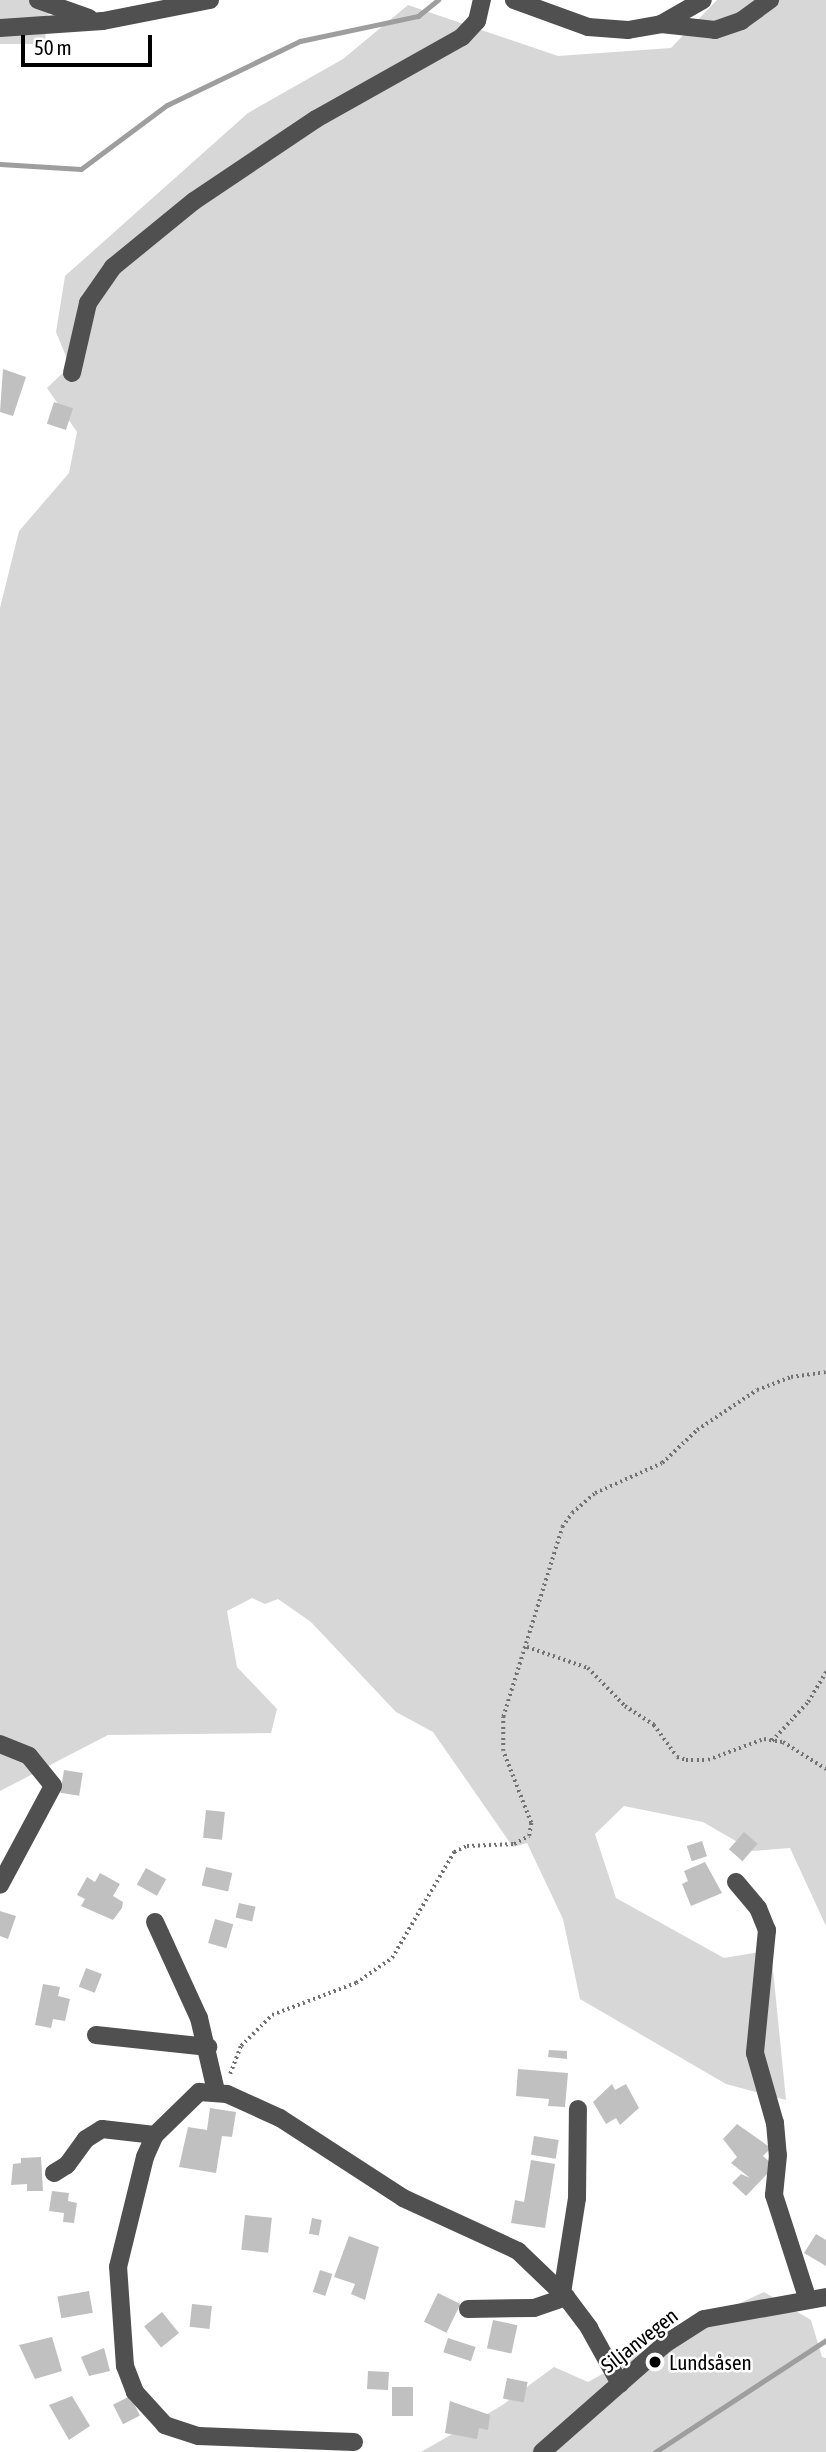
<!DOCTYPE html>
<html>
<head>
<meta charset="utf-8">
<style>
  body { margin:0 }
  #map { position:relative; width:826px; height:2452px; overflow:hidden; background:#fff; font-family:"Asap Condensed",sans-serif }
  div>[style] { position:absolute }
  .green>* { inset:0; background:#d7d7d7 }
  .stream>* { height:5px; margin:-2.5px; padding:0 2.5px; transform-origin:2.5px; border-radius:2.5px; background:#9e9e9e }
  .building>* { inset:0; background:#c0c0c0; transform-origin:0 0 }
  .path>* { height:3.5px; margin-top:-1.75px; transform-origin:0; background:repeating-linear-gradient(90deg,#727272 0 2px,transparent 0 5.5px) }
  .minor>* { height:18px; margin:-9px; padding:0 9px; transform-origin:9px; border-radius:9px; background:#505050 }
  .dots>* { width:19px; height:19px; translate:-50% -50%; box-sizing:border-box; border:4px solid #fff; border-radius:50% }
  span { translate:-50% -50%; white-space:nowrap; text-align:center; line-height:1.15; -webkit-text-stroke:5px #fff; paint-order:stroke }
  .street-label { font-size:21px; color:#000 }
  .poi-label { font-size:21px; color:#000 }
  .left { translate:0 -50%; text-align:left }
  .scale { position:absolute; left:21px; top:35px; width:131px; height:32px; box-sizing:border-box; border:4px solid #000; border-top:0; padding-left:9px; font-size:21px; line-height:24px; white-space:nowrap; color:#000; -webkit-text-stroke:5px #fff; paint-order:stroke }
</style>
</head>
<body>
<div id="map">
  <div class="green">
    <i style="clip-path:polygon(0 0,66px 0,47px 16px,45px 44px,0 44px)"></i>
    <i style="clip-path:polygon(717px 0,826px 0,826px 1926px,790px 1848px,753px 1851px,703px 1822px,624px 1806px,595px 1834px,616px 1898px,724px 1958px,771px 1950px,786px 2100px,726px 2084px,580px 1999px,563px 1919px,527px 1843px,513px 1847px,433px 1732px,396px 1712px,311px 1622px,278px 1599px,265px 1604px,252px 1598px,227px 1611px,237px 1667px,277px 1709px,271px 1733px,108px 1735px,0 1791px,0 608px,19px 531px,69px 473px,77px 432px,47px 388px,70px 366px,56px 332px,65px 276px,248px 113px,343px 59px,408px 5px,558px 56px,671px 48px)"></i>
    <i style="clip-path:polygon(764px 2292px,811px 2320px,822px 2357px,826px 2358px,826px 2452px,421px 2452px,501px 2406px,554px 2367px,588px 2382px,682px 2330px)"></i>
  </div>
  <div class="stream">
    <i style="left:0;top:164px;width:81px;rotate:3.5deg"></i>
    <i style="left:81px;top:169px;width:107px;rotate:-36.7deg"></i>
    <i style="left:167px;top:105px;width:148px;rotate:-25.7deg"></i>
    <i style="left:300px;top:41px;width:121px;rotate:-12deg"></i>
    <i style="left:418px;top:16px;width:26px;rotate:-39deg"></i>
    <i style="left:655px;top:2452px;width:204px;rotate:-33.2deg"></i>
  </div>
  <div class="building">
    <i style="clip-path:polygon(3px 369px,26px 377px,13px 416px,0 412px)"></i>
    <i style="left:54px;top:402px;width:20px;height:23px;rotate:18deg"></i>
    <i style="left:64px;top:1770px;width:19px;height:23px;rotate:9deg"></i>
    <i style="left:206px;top:1810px;width:19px;height:28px;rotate:6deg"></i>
    <i style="left:744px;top:1832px;width:18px;height:23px;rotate:41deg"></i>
    <i style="left:702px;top:1841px;width:16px;height:16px;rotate:72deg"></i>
    <i style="clip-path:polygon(705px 1862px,722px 1893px,691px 1906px,682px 1884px,688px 1881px,684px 1871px)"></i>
    <i style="left:206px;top:1867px;width:27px;height:19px;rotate:13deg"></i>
    <i style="left:146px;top:1868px;width:23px;height:19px;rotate:29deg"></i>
    <i style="clip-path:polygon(100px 1873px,120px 1884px,113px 1896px,123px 1902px,122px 1908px,113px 1920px,81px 1906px,85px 1899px,77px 1895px,87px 1877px,95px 1882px)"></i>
    <i style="left:239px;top:1903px;width:17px;height:15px;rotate:13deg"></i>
    <i style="clip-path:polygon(0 1911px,16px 1916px,8px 1939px,0 1936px)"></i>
    <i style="left:215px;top:1919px;width:19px;height:25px;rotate:16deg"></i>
    <i style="left:86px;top:1968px;width:17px;height:20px;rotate:21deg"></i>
    <i style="clip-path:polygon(43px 1984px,60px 1987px,58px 1996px,70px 1999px,65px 2021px,53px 2019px,51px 2028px,35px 2025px)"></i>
    <i style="clip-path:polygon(549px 2050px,567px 2051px,567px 2059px,548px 2057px)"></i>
    <i style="clip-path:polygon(518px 2069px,568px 2073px,565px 2107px,548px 2106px,549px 2099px,516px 2096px)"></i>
    <i style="clip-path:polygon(612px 2084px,615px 2090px,626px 2084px,639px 2108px,620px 2125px,616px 2118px,606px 2124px,593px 2102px)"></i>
    <i style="clip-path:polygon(210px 2108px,236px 2112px,232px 2137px,222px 2136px,216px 2173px,179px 2167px,188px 2127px,207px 2130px)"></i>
    <i style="clip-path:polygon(737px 2124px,771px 2148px,763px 2156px,772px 2164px,768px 2173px,746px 2196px,732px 2183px,741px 2174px,750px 2178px,731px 2163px,737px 2157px,723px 2139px)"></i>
    <i style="left:534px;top:2136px;width:25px;height:19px;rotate:9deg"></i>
    <i style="clip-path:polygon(41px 2157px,43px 2191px,27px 2191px,27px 2184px,11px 2185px,13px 2164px,21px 2163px,21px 2158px)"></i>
    <i style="clip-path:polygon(531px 2160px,555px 2164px,545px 2228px,511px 2223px,515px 2200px,524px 2202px)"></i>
    <i style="clip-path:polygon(52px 2191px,69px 2193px,68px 2201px,77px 2203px,74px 2223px,63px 2222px,64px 2213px,49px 2211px)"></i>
    <i style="left:245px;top:2215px;width:27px;height:35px;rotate:6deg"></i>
    <i style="left:312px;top:2218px;width:10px;height:16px;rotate:11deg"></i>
    <i style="clip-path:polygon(816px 2234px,826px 2240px,826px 2266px,804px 2253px)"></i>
    <i style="clip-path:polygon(349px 2236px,379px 2247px,365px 2300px,351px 2294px,355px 2284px,334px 2277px)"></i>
    <i style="left:320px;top:2270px;width:13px;height:23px;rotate:18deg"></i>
    <i style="left:89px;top:2291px;width:22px;height:32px;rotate:80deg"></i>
    <i style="left:438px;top:2293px;width:25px;height:32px;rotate:26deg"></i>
    <i style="left:192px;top:2304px;width:20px;height:23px;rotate:6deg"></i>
    <i style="left:162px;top:2312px;width:27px;height:23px;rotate:51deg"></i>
    <i style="left:493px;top:2320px;width:25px;height:29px;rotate:12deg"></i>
    <i style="clip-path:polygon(52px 2337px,62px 2371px,35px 2379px,19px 2345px)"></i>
    <i style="left:448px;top:2338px;width:29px;height:15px;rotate:18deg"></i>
    <i style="clip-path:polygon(104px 2348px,110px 2371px,89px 2376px,81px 2357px)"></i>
    <i style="left:368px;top:2371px;width:21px;height:18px;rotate:3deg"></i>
    <i style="left:507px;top:2378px;width:21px;height:21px;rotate:11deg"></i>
    <i style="left:392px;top:2387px;width:21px;height:29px"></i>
    <i style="clip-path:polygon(72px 2396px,90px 2426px,69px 2440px,49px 2405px)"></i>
    <i style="left:130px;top:2396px;width:22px;height:19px;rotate:63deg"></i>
    <i style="clip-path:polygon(450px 2401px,490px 2415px,488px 2430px,479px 2428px,477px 2439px,445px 2433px)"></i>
  </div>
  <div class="path">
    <i style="left:527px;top:1647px;width:65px;rotate:19deg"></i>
    <i style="left:588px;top:1668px;width:53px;rotate:45.8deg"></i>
    <i style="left:625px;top:1706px;width:35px;rotate:33deg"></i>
    <i style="left:654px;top:1725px;width:39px;rotate:54deg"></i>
    <i style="left:677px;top:1757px;width:9px;rotate:18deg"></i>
    <i style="left:686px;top:1760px;width:22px"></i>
    <i style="left:708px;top:1760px;width:60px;rotate:-20.6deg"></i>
    <i style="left:764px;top:1739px;width:19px;rotate:9deg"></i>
    <i style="left:783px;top:1742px;width:51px;rotate:32.1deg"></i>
    <i style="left:772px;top:1741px;width:53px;rotate:-47.3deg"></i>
    <i style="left:808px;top:1702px;width:35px;rotate:-59deg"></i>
    <i style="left:230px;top:2074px;width:30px;rotate:-69deg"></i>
    <i style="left:241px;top:2046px;width:44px;rotate:-45deg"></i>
    <i style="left:272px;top:2015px;width:90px;rotate:-20.9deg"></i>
    <i style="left:356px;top:1983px;width:44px;rotate:-34.8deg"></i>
    <i style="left:392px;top:1958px;width:123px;rotate:-59.7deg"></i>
    <i style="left:454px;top:1852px;width:14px;rotate:-25deg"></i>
    <i style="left:467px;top:1846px;width:47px;rotate:-2.4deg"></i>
    <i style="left:514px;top:1844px;width:17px;rotate:-28deg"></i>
    <i style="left:529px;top:1836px;width:13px;rotate:-81deg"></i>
    <i style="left:531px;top:1823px;width:77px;rotate:-111.3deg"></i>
    <i style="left:503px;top:1751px;width:34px;rotate:-90deg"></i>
    <i style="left:503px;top:1717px;width:199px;rotate:-72.7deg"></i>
    <i style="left:562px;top:1527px;width:17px;rotate:-54deg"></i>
    <i style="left:572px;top:1513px;width:30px;rotate:-41deg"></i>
    <i style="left:595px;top:1493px;width:73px;rotate:-24.1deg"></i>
    <i style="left:662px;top:1463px;width:48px;rotate:-43.3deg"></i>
    <i style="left:697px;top:1430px;width:72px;rotate:-33.7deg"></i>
    <i style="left:757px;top:1390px;width:36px;rotate:-21deg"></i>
    <i style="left:791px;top:1377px;width:35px;rotate:-8deg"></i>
  </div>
  <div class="minor">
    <i style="left:38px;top:0;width:54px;rotate:19.4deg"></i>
    <i style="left:514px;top:0;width:79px;rotate:20deg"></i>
    <i style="left:588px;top:27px;width:40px;rotate:4.3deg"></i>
    <i style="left:628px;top:30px;width:34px;rotate:-10deg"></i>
    <i style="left:661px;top:24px;width:48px;rotate:-29.7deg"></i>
    <i style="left:661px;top:24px;width:54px;rotate:6.3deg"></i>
    <i style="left:715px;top:30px;width:28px;rotate:-19deg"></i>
    <i style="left:741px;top:21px;width:36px;rotate:-36deg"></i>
    <i style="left:0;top:28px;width:103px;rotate:-3.9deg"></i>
    <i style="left:103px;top:21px;width:109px;rotate:-11.1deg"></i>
    <i style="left:72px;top:373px;width:72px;rotate:-77.1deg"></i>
    <i style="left:88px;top:303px;width:44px;rotate:-55.2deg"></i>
    <i style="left:113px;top:267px;width:104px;rotate:-39.2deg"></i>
    <i style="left:194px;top:201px;width:147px;rotate:-33.9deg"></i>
    <i style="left:316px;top:119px;width:167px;rotate:-29.3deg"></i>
    <i style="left:462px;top:37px;width:22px;rotate:-47deg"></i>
    <i style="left:477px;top:21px;width:22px;rotate:-77deg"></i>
    <i style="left:0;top:1744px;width:31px;rotate:22deg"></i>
    <i style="left:29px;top:1756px;width:38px;rotate:51deg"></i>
    <i style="left:53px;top:1786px;width:112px;rotate:118.2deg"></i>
    <i style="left:736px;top:1882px;width:34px;rotate:50deg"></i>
    <i style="left:758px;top:1908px;width:24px;rotate:68deg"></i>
    <i style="left:767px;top:1930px;width:124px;rotate:95.6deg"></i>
    <i style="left:755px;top:2053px;width:73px;rotate:74.1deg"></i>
    <i style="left:775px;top:2123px;width:32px;rotate:85deg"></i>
    <i style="left:778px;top:2155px;width:40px;rotate:95.7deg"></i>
    <i style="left:774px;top:2195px;width:107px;rotate:72.1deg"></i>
    <i style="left:155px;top:1922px;width:106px;rotate:65.4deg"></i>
    <i style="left:199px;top:2018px;width:75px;rotate:76.9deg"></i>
    <i style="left:96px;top:2035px;width:113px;rotate:6.1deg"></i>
    <i style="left:54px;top:2173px;width:15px;rotate:-32deg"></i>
    <i style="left:67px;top:2165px;width:32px;rotate:-54deg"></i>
    <i style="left:86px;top:2139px;width:19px;rotate:-32deg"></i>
    <i style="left:102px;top:2129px;width:53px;rotate:6.5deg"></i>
    <i style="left:562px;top:2293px;width:96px;rotate:-81deg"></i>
    <i style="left:577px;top:2198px;width:89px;rotate:-89.4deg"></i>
    <i style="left:468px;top:2309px;width:66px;rotate:-0.9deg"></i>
    <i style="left:534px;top:2308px;width:34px;rotate:-19deg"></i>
    <i style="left:354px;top:2442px;width:156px;rotate:-177.8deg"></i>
    <i style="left:198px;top:2436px;width:35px;rotate:-162deg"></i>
    <i style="left:165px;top:2425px;width:45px;rotate:-132.3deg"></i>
    <i style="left:135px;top:2392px;width:28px;rotate:-111deg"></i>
    <i style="left:125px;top:2366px;width:99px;rotate:-94deg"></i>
    <i style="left:118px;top:2267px;width:113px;rotate:-76.2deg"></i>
    <i style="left:145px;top:2157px;width:24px;rotate:-66deg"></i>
    <i style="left:155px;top:2135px;width:62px;rotate:-44.3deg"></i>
    <i style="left:199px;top:2092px;width:28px;rotate:4deg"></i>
    <i style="left:227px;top:2094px;width:58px;rotate:24.4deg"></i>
    <i style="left:280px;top:2118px;width:147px;rotate:33deg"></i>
    <i style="left:403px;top:2198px;width:127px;rotate:24.7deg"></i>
    <i style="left:518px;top:2251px;width:66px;rotate:43.8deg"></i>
    <i style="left:566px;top:2297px;width:39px;rotate:53deg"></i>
    <i style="left:589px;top:2328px;width:64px;rotate:61deg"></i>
    <i style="left:542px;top:2452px;width:164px;rotate:-41.3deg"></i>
    <i style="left:665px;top:2344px;width:46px;rotate:-32.7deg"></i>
    <i style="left:704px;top:2319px;width:124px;rotate:-10.2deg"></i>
  </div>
  <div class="dots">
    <i style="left:655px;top:2362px;background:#000"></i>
  </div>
  <div class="street-label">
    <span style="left:639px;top:2340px;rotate:-38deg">Siljanvegen</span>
  </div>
  <div class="poi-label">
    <span class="left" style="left:669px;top:2362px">Lundsåsen</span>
  </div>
  <div class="scale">50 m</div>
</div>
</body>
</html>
